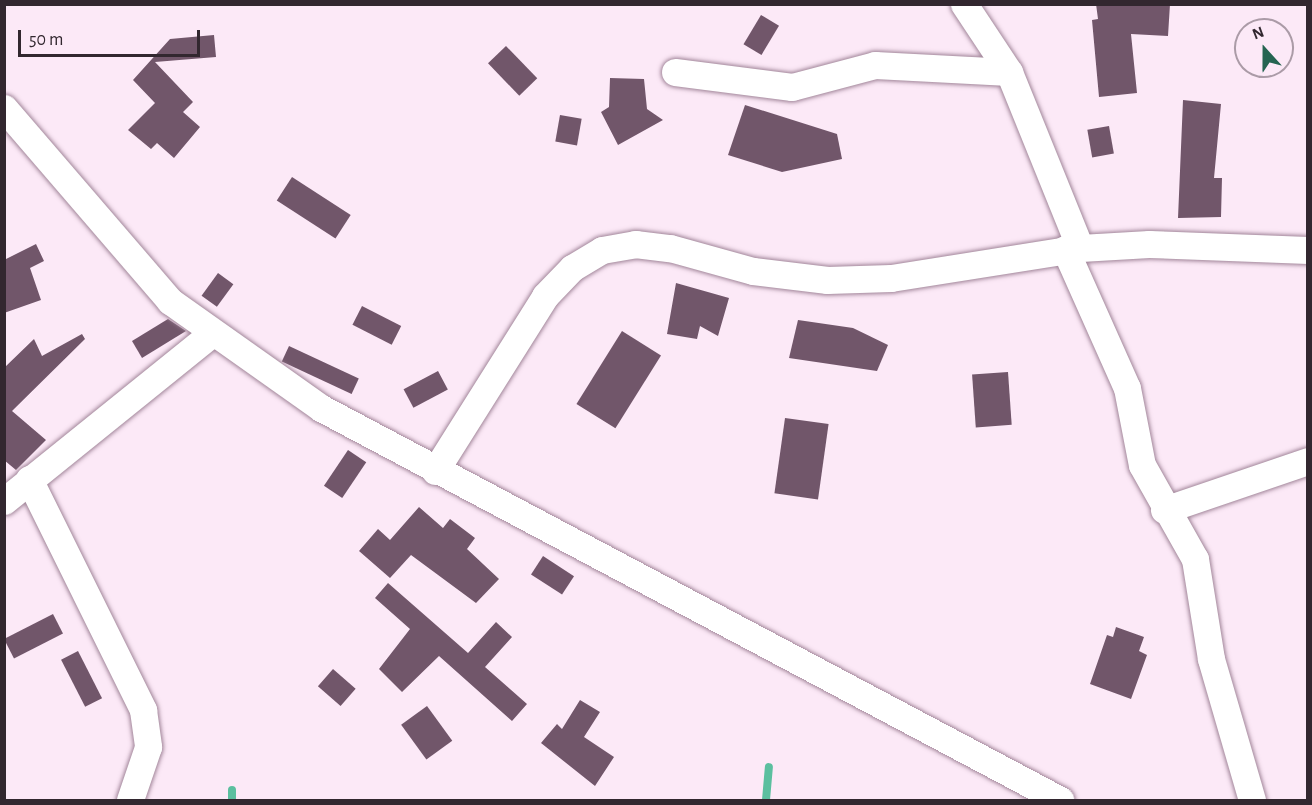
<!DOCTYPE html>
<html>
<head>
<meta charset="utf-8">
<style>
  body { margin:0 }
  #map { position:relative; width:1312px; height:805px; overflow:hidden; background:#fce9f7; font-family:"Alegreya Sans",sans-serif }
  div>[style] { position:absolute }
  .stream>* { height:8px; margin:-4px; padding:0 4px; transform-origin:4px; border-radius:4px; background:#5bbf9f }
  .building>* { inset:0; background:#71566a; transform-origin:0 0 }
  .roads { filter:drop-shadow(0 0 2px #a2869a) drop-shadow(0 0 2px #a2869a) }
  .minor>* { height:27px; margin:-13.5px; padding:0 13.5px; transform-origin:13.5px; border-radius:13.5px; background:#fff }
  span { translate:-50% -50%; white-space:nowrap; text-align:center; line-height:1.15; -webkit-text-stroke:6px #fce9f7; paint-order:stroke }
  .frame { position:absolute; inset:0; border:6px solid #32272f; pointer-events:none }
  .north { position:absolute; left:1234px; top:18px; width:60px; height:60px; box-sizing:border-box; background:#fce9f7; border:2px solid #ab9ba7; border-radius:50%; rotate:339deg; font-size:16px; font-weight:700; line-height:24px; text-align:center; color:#32272f }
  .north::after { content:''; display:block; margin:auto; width:21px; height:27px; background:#256451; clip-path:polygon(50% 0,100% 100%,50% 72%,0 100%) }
  .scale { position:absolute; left:18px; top:30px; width:182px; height:27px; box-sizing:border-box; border:3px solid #32272f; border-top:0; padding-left:8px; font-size:18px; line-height:21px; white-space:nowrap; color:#32272f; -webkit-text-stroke:4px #fce9f7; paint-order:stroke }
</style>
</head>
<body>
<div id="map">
  <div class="stream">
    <i style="left:232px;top:790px;width:10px;rotate:90deg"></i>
    <i style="left:766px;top:800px;width:33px;rotate:-85deg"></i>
  </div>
  <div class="building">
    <i style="clip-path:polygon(1096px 4px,1170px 4px,1168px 36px,1131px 34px,1137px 93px,1099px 97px,1092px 20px,1098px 19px)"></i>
    <i style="left:761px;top:15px;width:21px;height:34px;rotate:31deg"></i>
    <i style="clip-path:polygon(214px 35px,216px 57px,155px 62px,193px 102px,183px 112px,200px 127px,174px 158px,157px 143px,151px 149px,128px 130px,155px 103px,133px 80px,170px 39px)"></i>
    <i style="left:506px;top:46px;width:45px;height:25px;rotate:46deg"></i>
    <i style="clip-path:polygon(610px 78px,644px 79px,647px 109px,663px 120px,618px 145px,601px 112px,609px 107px)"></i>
    <i style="clip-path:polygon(1183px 100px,1221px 104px,1214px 178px,1222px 178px,1221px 217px,1178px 218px)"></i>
    <i style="clip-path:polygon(745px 105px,837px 134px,842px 159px,782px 172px,728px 155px)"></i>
    <i style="left:560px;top:115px;width:22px;height:27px;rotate:10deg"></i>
    <i style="left:1109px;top:126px;width:28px;height:22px;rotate:80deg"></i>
    <i style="left:292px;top:177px;width:70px;height:28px;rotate:33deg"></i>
    <i style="clip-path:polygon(36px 244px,44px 261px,30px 268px,41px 300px,4px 313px,4px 260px)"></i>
    <i style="left:218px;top:273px;width:19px;height:28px;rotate:36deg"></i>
    <i style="clip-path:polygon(676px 283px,729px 298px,718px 336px,700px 326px,697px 339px,667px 334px)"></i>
    <i style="left:362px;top:306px;width:44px;height:21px;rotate:27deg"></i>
    <i style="clip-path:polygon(168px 319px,186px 331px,142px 358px,132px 341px)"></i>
    <i style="clip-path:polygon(798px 320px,853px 328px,888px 345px,877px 371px,789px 358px)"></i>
    <i style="left:622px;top:331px;width:46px;height:86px;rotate:32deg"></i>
    <i style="clip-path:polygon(82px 334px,85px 339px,12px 411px,46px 440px,16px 470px,4px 460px,4px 368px,34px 339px,42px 356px)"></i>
    <i style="left:289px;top:346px;width:77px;height:17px;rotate:25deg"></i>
    <i style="left:438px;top:371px;width:21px;height:39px;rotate:62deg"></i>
    <i style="left:1008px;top:372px;width:53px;height:36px;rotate:86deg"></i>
    <i style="left:785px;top:418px;width:44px;height:76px;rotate:8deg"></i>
    <i style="left:348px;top:450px;width:22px;height:43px;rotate:34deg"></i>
    <i style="clip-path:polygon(419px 507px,443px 528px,450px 519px,475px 538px,467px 549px,499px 579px,476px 603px,411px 555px,390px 578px,359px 551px,378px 529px,390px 540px)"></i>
    <i style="left:543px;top:556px;width:37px;height:22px;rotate:33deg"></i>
    <i style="clip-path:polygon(388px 583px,468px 653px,496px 622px,512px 637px,485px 667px,527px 704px,512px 721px,439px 656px,402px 692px,379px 669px,410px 629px,375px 598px)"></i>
    <i style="left:53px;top:614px;width:22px;height:55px;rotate:63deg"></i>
    <i style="clip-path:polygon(1116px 627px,1144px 637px,1139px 651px,1147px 655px,1131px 699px,1090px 684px,1107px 635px,1113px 637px)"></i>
    <i style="left:78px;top:651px;width:53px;height:19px;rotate:63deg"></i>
    <i style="left:333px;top:669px;width:30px;height:23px;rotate:41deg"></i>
    <i style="clip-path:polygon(580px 700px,600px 712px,584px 737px,614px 757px,595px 786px,541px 743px,557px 724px,562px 729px)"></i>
    <i style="left:427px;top:706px;width:43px;height:32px;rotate:54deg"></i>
  </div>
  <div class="roads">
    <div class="minor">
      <i style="left:964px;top:4px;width:82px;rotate:56.5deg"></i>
      <i style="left:1009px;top:72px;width:190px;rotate:68deg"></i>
      <i style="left:675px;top:72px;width:118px;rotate:7.3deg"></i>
      <i style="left:792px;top:87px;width:86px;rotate:-14.8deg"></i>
      <i style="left:875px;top:65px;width:134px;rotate:3deg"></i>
      <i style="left:4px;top:108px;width:255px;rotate:49.3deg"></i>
      <i style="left:170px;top:301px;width:185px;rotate:35.3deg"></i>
      <i style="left:321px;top:408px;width:837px;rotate:27.94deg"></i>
      <i style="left:1065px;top:249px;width:152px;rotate:66deg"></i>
      <i style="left:1127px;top:388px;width:78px;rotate:79deg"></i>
      <i style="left:1142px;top:465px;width:108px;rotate:60.6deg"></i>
      <i style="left:1195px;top:559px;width:101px;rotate:80.9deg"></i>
      <i style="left:1211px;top:659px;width:147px;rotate:73.8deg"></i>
      <i style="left:435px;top:471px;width:207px;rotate:-57.8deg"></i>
      <i style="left:545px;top:296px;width:39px;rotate:-46deg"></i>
      <i style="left:572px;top:268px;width:35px;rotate:-31deg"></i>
      <i style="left:602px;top:250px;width:34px;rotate:-10deg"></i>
      <i style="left:635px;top:244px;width:35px;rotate:7deg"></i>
      <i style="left:670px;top:248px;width:86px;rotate:15.5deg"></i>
      <i style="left:753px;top:271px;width:75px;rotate:6.9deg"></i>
      <i style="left:827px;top:280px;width:64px;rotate:-1.8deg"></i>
      <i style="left:891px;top:278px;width:191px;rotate:-9deg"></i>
      <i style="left:1080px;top:248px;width:69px;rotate:-3.3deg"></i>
      <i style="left:1149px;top:244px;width:159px;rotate:2.2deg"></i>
      <i style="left:29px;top:479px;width:258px;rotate:63.7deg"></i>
      <i style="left:143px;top:710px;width:37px;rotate:82deg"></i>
      <i style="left:148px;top:747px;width:56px;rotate:108.8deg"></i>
      <i style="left:4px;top:501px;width:266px;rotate:-38.9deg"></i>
      <i style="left:1164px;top:510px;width:152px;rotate:-18.8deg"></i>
    </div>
  </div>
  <div class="frame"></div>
  <div class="north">N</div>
  <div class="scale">50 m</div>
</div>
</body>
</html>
